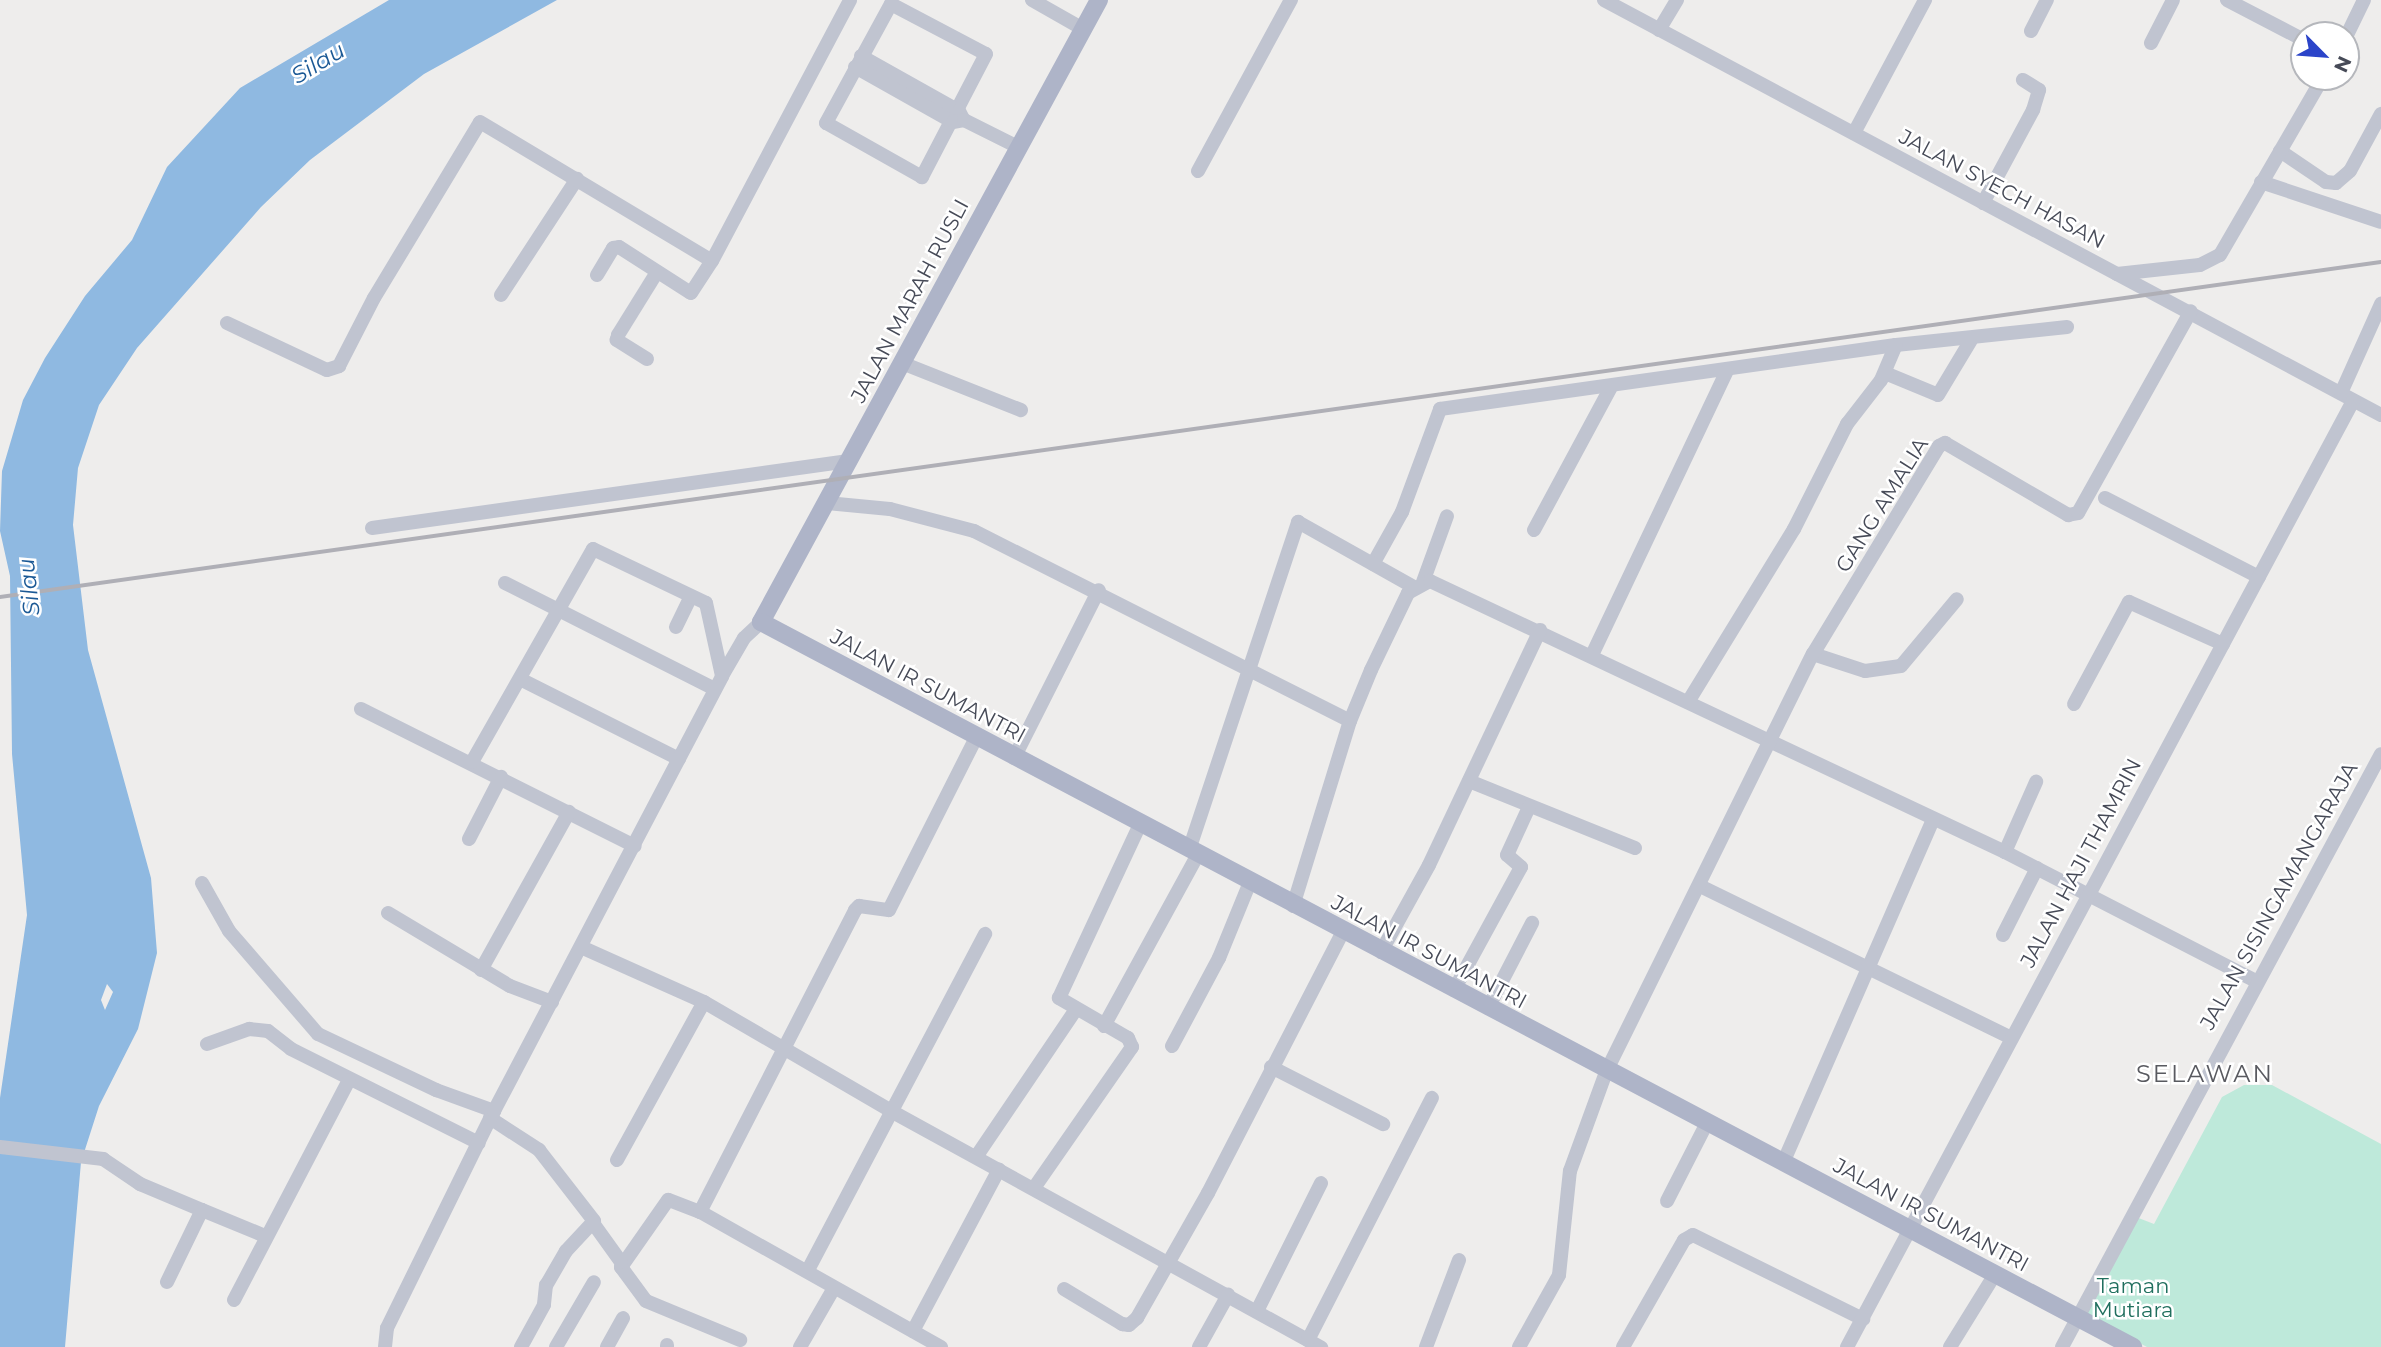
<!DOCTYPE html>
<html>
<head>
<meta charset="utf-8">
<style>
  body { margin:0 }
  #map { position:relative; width:2381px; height:1347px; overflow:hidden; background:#eeedec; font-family:Montserrat,sans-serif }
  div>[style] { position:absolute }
  .green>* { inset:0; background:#bee9da }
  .water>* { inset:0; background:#8fb9e1 }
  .minor>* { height:14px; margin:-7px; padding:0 7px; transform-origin:7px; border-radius:7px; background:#c0c4d0 }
  .major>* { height:18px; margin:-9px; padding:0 9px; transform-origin:9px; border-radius:9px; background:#aeb4c8 }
  .rail>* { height:3.5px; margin:-1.75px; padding:0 1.75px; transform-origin:1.75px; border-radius:1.75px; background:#afafb6 }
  span { translate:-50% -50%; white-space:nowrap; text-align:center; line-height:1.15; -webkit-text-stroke:5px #fff; paint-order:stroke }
  .street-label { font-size:21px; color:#464a57 }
  .park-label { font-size:21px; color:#206f5e }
  .water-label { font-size:23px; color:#1b5995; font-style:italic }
  .quarter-label { font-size:24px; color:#595a60; letter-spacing:2px }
  .north { position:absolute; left:2290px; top:21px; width:70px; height:70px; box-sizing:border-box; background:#fff; border:2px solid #b5b7bc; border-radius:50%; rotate:115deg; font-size:19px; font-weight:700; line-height:28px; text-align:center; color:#464a57 }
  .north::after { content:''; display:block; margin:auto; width:24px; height:32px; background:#2b44c9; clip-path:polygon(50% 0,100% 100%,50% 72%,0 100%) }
</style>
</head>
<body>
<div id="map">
  <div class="green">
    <i style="clip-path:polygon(2244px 1085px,2272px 1085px,2381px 1144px,2381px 1347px,2147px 1347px,2084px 1314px,2136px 1217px,2154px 1224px,2222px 1097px)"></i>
  </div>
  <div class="water">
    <i style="clip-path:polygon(evenodd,389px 0,557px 0,424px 74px,310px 160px,261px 207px,137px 348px,99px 405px,78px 468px,73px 525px,88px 650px,151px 878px,157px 953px,138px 1029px,99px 1106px,81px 1162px,65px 1347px,0 1347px,0 1098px,27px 915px,12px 754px,10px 576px,0 531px,2px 471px,23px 400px,45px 358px,85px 296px,132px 240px,167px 167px,240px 88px,389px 0,107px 984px,113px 992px,105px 1010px,101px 1000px,107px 984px)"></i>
  </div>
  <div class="minor">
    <i style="left:1032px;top:0;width:59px;rotate:29.6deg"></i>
    <i style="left:1604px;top:0;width:881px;rotate:28.11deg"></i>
    <i style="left:2227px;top:0;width:87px;rotate:27.5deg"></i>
    <i style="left:891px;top:4px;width:107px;rotate:27.8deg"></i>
    <i style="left:986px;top:54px;width:139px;rotate:117.5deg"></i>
    <i style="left:922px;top:177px;width:110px;rotate:-150.6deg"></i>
    <i style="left:826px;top:123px;width:136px;rotate:-61.4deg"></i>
    <i style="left:1659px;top:30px;width:35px;rotate:-59deg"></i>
    <i style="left:2031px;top:31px;width:35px;rotate:-63deg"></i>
    <i style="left:2346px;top:37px;width:41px;rotate:-64.1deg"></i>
    <i style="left:2151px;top:43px;width:48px;rotate:-62.9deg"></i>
    <i style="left:861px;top:56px;width:112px;rotate:29.3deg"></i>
    <i style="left:959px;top:111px;width:9px;rotate:63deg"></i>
    <i style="left:855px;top:67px;width:112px;rotate:29.3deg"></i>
    <i style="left:953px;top:122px;width:11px;rotate:-10deg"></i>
    <i style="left:964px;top:120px;width:60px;rotate:26.6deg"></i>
    <i style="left:1854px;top:133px;width:151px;rotate:-61.9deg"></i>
    <i style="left:2280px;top:151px;width:55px;rotate:34deg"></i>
    <i style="left:2326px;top:182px;width:10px;rotate:6deg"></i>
    <i style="left:2336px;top:183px;width:18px;rotate:-41deg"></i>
    <i style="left:2350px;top:171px;width:65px;rotate:-61.5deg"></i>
    <i style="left:1198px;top:171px;width:195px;rotate:-61.5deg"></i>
    <i style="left:2261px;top:182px;width:126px;rotate:18.4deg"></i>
    <i style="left:1983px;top:203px;width:106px;rotate:-61.7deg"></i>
    <i style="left:2033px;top:110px;width:21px;rotate:-73deg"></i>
    <i style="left:2039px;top:90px;width:19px;rotate:-148deg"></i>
    <i style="left:2117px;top:274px;width:83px;rotate:-6.2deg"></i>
    <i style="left:2200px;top:265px;width:22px;rotate:-27deg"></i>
    <i style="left:2220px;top:255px;width:206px;rotate:-59.9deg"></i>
    <i style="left:597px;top:275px;width:31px;rotate:-59deg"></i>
    <i style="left:613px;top:248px;width:6px;rotate:-9deg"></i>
    <i style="left:619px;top:247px;width:85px;rotate:32.6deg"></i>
    <i style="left:691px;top:293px;width:38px;rotate:-57deg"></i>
    <i style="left:501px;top:295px;width:139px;rotate:-56.8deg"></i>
    <i style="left:227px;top:323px;width:110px;rotate:25.2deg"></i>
    <i style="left:327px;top:370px;width:13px;rotate:-18deg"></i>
    <i style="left:339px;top:366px;width:76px;rotate:-62.8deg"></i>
    <i style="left:374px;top:298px;width:205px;rotate:-58.9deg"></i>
    <i style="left:480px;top:122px;width:270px;rotate:30.9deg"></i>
    <i style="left:712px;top:261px;width:295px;rotate:-62.1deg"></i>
    <i style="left:647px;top:359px;width:36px;rotate:-148deg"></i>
    <i style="left:617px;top:340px;width:5px;rotate:-79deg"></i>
    <i style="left:618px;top:335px;width:74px;rotate:-58.2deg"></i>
    <i style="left:902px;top:363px;width:128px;rotate:21.6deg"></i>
    <i style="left:1885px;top:373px;width:57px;rotate:22.5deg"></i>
    <i style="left:1938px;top:395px;width:64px;rotate:-59deg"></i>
    <i style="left:2341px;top:393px;width:98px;rotate:-65.8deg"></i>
    <i style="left:2105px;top:498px;width:173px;rotate:27.2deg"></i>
    <i style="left:827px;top:503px;width:63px;rotate:5.4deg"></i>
    <i style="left:890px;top:509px;width:87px;rotate:14.7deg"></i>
    <i style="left:974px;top:531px;width:421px;rotate:26.8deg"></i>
    <i style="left:372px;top:528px;width:483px;rotate:-8deg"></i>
    <i style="left:1534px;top:530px;width:162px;rotate:-61.7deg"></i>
    <i style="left:1373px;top:564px;width:60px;rotate:-60.9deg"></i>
    <i style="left:1402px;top:512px;width:110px;rotate:-69.7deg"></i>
    <i style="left:1440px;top:409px;width:460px;rotate:-8deg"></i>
    <i style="left:1896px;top:345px;width:172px;rotate:-6deg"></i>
    <i style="left:1423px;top:582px;width:70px;rotate:-70deg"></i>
    <i style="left:505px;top:583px;width:235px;rotate:26.8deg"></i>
    <i style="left:676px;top:627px;width:34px;rotate:-64deg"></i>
    <i style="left:1813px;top:654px;width:55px;rotate:18.1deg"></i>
    <i style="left:1865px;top:671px;width:36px;rotate:-8deg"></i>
    <i style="left:1901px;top:666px;width:87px;rotate:-50.1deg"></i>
    <i style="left:1592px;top:655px;width:314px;rotate:-64.6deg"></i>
    <i style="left:520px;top:679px;width:178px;rotate:26.7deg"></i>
    <i style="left:1688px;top:702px;width:203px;rotate:-58.5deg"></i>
    <i style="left:1794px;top:529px;width:118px;rotate:-63.2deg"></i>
    <i style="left:1847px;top:424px;width:56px;rotate:-52.3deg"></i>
    <i style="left:1881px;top:380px;width:38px;rotate:-67deg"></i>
    <i style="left:2074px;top:704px;width:116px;rotate:-61.7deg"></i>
    <i style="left:2129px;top:602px;width:103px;rotate:24.1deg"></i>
    <i style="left:361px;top:709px;width:306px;rotate:26.6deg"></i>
    <i style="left:1014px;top:758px;width:188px;rotate:-63.2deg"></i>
    <i style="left:472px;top:762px;width:245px;rotate:-60.4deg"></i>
    <i style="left:593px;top:549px;width:125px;rotate:25.5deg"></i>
    <i style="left:706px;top:603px;width:75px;rotate:77.6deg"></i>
    <i style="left:1469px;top:781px;width:179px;rotate:22deg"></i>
    <i style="left:469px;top:839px;width:70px;rotate:-62.7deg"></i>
    <i style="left:1189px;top:850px;width:346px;rotate:-71.6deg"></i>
    <i style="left:1298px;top:522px;width:133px;rotate:29.3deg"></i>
    <i style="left:2005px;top:852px;width:77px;rotate:-66.1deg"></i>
    <i style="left:202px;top:883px;width:55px;rotate:60.6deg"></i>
    <i style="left:229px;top:931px;width:136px;rotate:49.2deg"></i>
    <i style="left:318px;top:1034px;width:131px;rotate:25.4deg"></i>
    <i style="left:436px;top:1090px;width:62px;rotate:19.9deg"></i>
    <i style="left:1700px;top:886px;width:346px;rotate:26deg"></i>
    <i style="left:1293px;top:906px;width:194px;rotate:-72.9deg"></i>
    <i style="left:1350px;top:721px;width:55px;rotate:-67.6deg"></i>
    <i style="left:1371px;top:670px;width:85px;rotate:-64.3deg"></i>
    <i style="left:1408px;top:593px;width:25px;rotate:-29deg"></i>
    <i style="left:1430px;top:581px;width:636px;rotate:25.23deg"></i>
    <i style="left:2005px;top:852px;width:282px;rotate:27.2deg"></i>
    <i style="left:388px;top:913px;width:142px;rotate:30.9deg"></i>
    <i style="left:510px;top:986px;width:45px;rotate:20.9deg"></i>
    <i style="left:2003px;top:935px;width:75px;rotate:-63.1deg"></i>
    <i style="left:581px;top:947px;width:135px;rotate:24.1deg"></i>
    <i style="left:704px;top:1002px;width:216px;rotate:30.2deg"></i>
    <i style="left:891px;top:1111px;width:491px;rotate:28.8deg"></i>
    <i style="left:1381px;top:952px;width:99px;rotate:-61.1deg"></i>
    <i style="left:1429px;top:865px;width:260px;rotate:-64.7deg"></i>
    <i style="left:481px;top:970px;width:181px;rotate:-60.9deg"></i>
    <i style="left:1454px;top:990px;width:140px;rotate:-61.4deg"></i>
    <i style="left:1521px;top:867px;width:18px;rotate:-139deg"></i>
    <i style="left:1507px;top:855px;width:53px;rotate:-65.4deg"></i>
    <i style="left:1488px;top:1008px;width:96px;rotate:-62.6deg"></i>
    <i style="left:1104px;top:1026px;width:196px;rotate:-61.3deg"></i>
    <i style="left:207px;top:1044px;width:45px;rotate:-19.7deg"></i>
    <i style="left:249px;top:1029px;width:19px;rotate:6deg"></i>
    <i style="left:268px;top:1031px;width:29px;rotate:38deg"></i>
    <i style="left:291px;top:1049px;width:210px;rotate:26.6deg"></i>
    <i style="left:1172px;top:1046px;width:100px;rotate:-61.9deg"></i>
    <i style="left:1219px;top:958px;width:82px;rotate:-67.8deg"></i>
    <i style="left:1271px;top:1067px;width:126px;rotate:27deg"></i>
    <i style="left:490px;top:1118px;width:59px;rotate:33.1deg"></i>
    <i style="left:539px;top:1150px;width:90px;rotate:52.2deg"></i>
    <i style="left:594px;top:1221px;width:41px;rotate:133deg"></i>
    <i style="left:566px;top:1251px;width:39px;rotate:120deg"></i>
    <i style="left:546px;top:1285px;width:20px;rotate:96deg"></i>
    <i style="left:544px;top:1305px;width:48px;rotate:118.7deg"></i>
    <i style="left:0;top:1147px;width:104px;rotate:6.6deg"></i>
    <i style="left:103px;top:1159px;width:45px;rotate:34deg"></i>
    <i style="left:140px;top:1184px;width:67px;rotate:22.8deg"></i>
    <i style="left:976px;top:1157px;width:176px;rotate:-55.9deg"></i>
    <i style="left:617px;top:1160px;width:180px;rotate:-61.2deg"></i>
    <i style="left:1783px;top:1163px;width:375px;rotate:-66.4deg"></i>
    <i style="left:1034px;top:1188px;width:172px;rotate:-55.2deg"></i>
    <i style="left:1132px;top:1047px;width:10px;rotate:-114deg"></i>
    <i style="left:1128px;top:1038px;width:80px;rotate:-149.9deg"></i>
    <i style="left:1059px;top:998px;width:192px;rotate:-65deg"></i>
    <i style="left:1667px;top:1201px;width:88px;rotate:-62.9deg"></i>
    <i style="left:700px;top:1212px;width:34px;rotate:-159deg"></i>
    <i style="left:668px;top:1200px;width:82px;rotate:125deg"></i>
    <i style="left:621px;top:1267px;width:42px;rotate:53.7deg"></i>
    <i style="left:646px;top:1301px;width:102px;rotate:22.5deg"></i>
    <i style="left:593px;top:1223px;width:48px;rotate:54.3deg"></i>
    <i style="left:808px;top:1270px;width:380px;rotate:-62.2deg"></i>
    <i style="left:167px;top:1282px;width:80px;rotate:-64.1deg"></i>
    <i style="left:202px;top:1210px;width:68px;rotate:22.4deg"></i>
    <i style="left:1064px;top:1289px;width:68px;rotate:31.1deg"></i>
    <i style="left:1122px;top:1324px;width:7px;rotate:8deg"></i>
    <i style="left:1129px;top:1325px;width:11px;rotate:-41deg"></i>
    <i style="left:1137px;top:1318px;width:144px;rotate:-60.4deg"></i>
    <i style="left:1208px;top:1193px;width:294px;rotate:-62.7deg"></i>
    <i style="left:234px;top:1300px;width:248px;rotate:-62.4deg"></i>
    <i style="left:1257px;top:1311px;width:143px;rotate:-63.4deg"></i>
    <i style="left:913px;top:1331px;width:183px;rotate:-62deg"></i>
    <i style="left:1308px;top:1340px;width:272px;rotate:-62.9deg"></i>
    <i style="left:385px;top:1347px;width:19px;rotate:-84deg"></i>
    <i style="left:387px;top:1328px;width:242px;rotate:-63.8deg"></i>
    <i style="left:494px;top:1111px;width:491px;rotate:-62.3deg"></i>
    <i style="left:722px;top:676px;width:44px;rotate:-59.9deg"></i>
    <i style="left:744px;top:638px;width:23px;rotate:-43deg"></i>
    <i style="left:556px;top:1347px;width:75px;rotate:-59.7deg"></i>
    <i style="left:607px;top:1347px;width:33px;rotate:-61deg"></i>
    <i style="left:667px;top:1347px;width:2px;rotate:-90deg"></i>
    <i style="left:800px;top:1347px;width:68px;rotate:-60deg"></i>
    <i style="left:941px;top:1347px;width:276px;rotate:-150.7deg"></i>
    <i style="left:700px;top:1212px;width:339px;rotate:-62.8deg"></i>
    <i style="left:855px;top:910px;width:6px;rotate:-45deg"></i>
    <i style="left:859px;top:906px;width:30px;rotate:8deg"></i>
    <i style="left:889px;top:910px;width:193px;rotate:-63.2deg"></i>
    <i style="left:1199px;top:1347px;width:60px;rotate:-60.9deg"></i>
    <i style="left:1426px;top:1347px;width:93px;rotate:-69.2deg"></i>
    <i style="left:1519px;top:1347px;width:82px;rotate:-60.9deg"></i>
    <i style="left:1559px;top:1275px;width:105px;rotate:-84deg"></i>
    <i style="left:1570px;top:1171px;width:105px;rotate:-70deg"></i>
    <i style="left:1606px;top:1072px;width:466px;rotate:-63.7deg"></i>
    <i style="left:1813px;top:654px;width:243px;rotate:-58.8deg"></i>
    <i style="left:1939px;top:446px;width:7px;rotate:-27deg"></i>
    <i style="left:1945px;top:443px;width:143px;rotate:30.3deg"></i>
    <i style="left:2068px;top:515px;width:10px;rotate:-11deg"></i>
    <i style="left:2078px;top:513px;width:231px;rotate:-60.8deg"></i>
    <i style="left:1623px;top:1347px;width:123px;rotate:-60.3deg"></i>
    <i style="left:1684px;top:1240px;width:10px;rotate:-29deg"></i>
    <i style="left:1693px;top:1235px;width:190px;rotate:26.3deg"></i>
    <i style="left:1847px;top:1347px;width:1073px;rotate:-61.86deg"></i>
    <i style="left:1950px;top:1347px;width:86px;rotate:-58.3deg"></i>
    <i style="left:2062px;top:1347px;width:673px;rotate:-61.72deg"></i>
  </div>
  <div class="major">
    <i style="left:1099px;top:0;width:708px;rotate:118.52deg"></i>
    <i style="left:761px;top:622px;width:1552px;rotate:27.85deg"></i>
  </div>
  <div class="rail">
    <i style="left:0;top:597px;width:2404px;rotate:-8.01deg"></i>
  </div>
  <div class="street-label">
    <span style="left:2002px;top:189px;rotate:28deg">JALAN SYECH HASAN</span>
    <span style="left:910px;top:301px;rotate:-62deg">JALAN MARAH RUSLI</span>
    <span style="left:1882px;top:505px;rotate:-58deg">GANG AMALIA</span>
    <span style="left:928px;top:686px;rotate:28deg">JALAN IR SUMANTRI</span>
    <span style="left:2081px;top:863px;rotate:-62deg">JALAN HAJI THAMRIN</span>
    <span style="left:2279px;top:896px;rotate:-61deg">JALAN SISINGAMANGARAJA</span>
    <span style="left:1429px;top:952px;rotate:28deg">JALAN IR SUMANTRI</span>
    <span style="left:1931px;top:1215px;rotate:28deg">JALAN IR SUMANTRI</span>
  </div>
  <div class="park-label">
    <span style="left:2133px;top:1298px">Taman<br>Mutiara</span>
  </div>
  <div class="water-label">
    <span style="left:318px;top:63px;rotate:-31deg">Silau</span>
    <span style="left:29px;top:587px;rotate:-96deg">Silau</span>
  </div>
  <div class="quarter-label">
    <span style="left:2205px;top:1074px">SELAWAN</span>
  </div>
  <div class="north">N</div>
</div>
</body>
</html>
